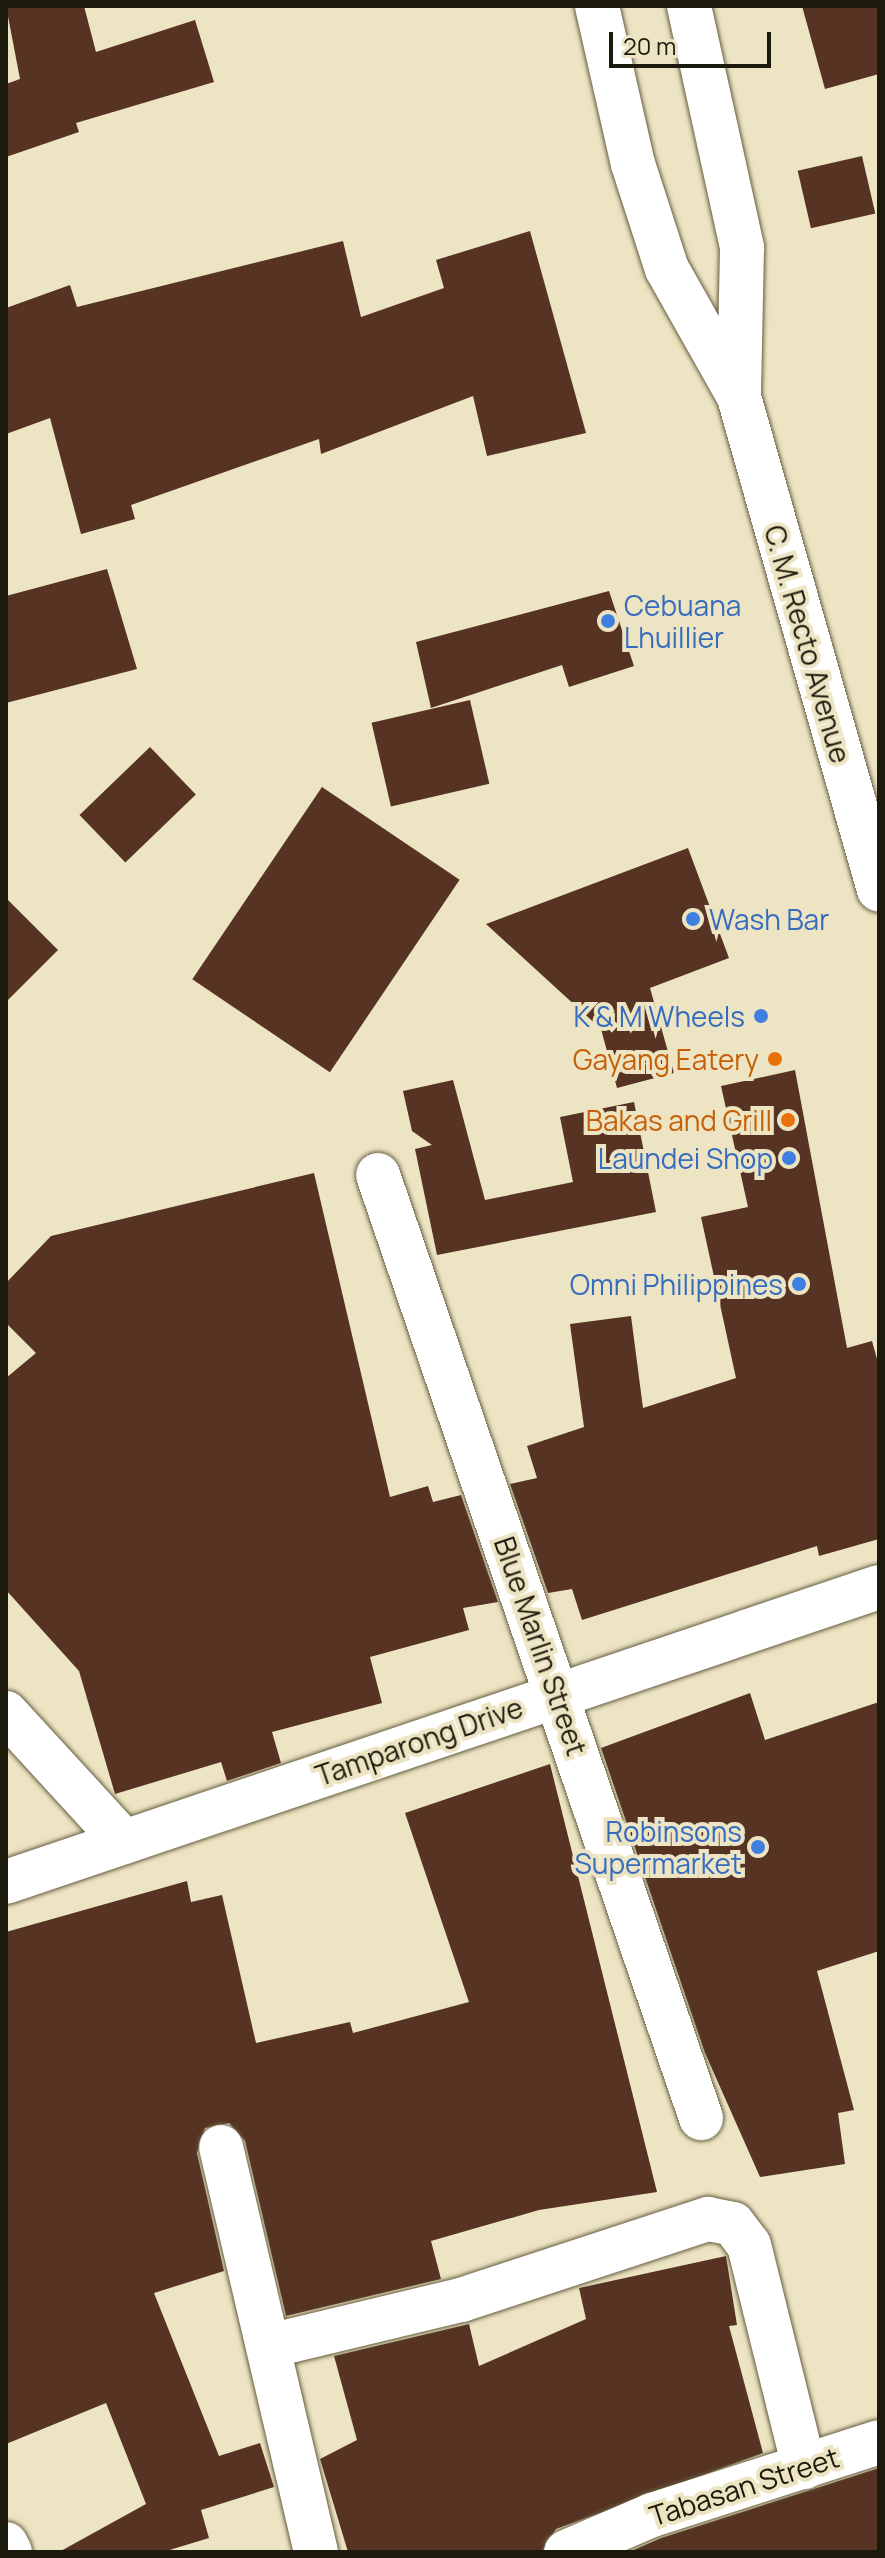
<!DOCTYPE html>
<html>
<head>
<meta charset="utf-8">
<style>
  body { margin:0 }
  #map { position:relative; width:885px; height:2558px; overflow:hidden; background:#ede4c3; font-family:Manrope,sans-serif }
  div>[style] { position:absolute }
  .building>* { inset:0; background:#563322; transform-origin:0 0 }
  .roads { filter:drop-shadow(0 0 2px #655d40) drop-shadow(0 0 2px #655d40) }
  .minor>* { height:44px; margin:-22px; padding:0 22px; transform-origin:22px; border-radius:22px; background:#fff }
  .trunk>* { height:44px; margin:-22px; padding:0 22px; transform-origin:22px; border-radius:22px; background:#fff }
  .dots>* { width:22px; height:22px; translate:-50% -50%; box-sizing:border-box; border:4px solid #ede4c3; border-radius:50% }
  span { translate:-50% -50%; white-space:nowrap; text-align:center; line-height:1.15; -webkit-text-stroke:8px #ede4c3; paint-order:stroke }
  .shop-label { font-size:28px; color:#366cbe }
  .left { translate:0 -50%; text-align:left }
  .right { translate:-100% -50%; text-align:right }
  .street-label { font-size:28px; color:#1c190d }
  .food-label { font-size:28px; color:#c56008 }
  .frame { position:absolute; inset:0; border:8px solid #1c190d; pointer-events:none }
  .scale { position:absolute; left:609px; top:32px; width:162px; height:36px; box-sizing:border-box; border:4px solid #1c190d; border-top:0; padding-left:10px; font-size:24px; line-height:28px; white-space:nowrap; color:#1c190d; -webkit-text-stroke:6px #ede4c3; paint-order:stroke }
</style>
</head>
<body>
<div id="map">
  <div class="building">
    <i style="clip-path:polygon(6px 6px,84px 6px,96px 52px,195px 20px,214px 82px,76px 123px,79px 132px,6px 157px,6px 84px,20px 79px)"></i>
    <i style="clip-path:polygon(802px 6px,879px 6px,879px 74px,825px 89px)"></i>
    <i style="left:862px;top:156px;width:59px;height:66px;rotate:77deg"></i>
    <i style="clip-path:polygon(530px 231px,586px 433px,487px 456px,473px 396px,321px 454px,319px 439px,131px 505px,135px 519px,81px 534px,50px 418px,6px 434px,6px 308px,70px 285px,77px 307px,343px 241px,361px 317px,444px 288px,436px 260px)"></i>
    <i style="clip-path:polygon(107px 569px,137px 669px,6px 703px,6px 596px)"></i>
    <i style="clip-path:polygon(609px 591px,634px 666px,569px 687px,562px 665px,431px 708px,416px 642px)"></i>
    <i style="left:470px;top:700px;width:86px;height:101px;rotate:77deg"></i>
    <i style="left:150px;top:747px;width:66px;height:98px;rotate:46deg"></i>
    <i style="left:322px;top:787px;width:166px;height:232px;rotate:34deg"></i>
    <i style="clip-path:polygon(688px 848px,729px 958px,650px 988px,674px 1073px,617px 1088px,601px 1029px,486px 924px)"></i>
    <i style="clip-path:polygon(6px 898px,58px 950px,6px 1002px)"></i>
    <i style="clip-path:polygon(795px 1070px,847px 1348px,872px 1341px,879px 1366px,879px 1539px,819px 1556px,817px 1546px,582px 1620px,572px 1589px,548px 1593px,510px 1484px,537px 1478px,527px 1446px,584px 1427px,570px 1324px,631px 1316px,643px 1408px,736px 1378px,701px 1217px,748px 1207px,721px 1086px)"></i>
    <i style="clip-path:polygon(453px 1080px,485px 1200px,573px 1182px,560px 1117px,634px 1102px,656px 1212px,437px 1255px,415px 1149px,432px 1145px,412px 1131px,403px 1091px)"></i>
    <i style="clip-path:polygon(314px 1173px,390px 1497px,428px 1486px,433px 1502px,461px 1495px,498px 1602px,463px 1608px,469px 1630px,370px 1657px,382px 1703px,272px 1732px,281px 1763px,227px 1781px,221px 1762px,115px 1794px,79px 1671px,6px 1590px,6px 1378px,36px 1353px,6px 1323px,6px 1283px,51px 1236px)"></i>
    <i style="clip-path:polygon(750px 1693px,765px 1740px,879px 1702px,879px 1951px,817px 1971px,854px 2110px,838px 2113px,845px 2164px,760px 2177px,705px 2053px,601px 1748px)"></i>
    <i style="clip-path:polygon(550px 1764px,657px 2192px,539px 2210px,431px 2241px,441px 2279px,286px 2316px,245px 2141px,229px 2123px,205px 2128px,197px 2153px,224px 2271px,154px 2293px,219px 2456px,260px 2443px,274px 2487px,201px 2510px,209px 2538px,163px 2552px,59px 2552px,146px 2504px,106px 2403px,6px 2444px,6px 1932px,187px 1881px,191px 1902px,222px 1895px,256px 2043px,350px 2022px,353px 2033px,469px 2002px,405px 1813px)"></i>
    <i style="clip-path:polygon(726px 2256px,737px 2325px,729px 2326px,763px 2453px,556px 2529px,542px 2552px,348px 2552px,320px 2459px,357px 2440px,334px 2356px,469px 2324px,479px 2366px,586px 2319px,579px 2288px)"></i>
    <i style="clip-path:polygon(879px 2468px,879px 2552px,629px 2552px,661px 2538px)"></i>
  </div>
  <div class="roads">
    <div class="minor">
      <i style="left:378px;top:1175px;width:997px;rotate:71.09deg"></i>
      <i style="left:6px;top:1713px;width:175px;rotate:47.5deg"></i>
      <i style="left:6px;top:1882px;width:921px;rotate:-18.67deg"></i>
      <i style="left:221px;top:2147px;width:416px;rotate:76.8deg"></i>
      <i style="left:269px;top:2346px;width:197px;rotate:-13.5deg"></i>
      <i style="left:461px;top:2300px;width:260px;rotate:-18.2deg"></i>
      <i style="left:708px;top:2219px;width:25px;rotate:11deg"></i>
      <i style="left:733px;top:2224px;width:26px;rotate:53deg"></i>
      <i style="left:749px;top:2245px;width:229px;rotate:76.1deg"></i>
      <i style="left:6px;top:2544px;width:9px;rotate:63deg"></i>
      <i style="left:566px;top:2552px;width:94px;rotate:-23.3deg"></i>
      <i style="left:652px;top:2515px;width:238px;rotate:-17.8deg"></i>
    </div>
    <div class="trunk">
      <i style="left:597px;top:6px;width:162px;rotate:77.2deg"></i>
      <i style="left:633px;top:164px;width:110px;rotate:72.1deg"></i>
      <i style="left:667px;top:269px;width:147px;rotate:60.6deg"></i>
      <i style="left:739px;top:397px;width:512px;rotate:74.15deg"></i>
      <i style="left:689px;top:6px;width:248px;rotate:77.6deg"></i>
      <i style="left:742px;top:248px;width:147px;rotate:91.2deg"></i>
    </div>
  </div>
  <div class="dots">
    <i style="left:608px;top:621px;background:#3f7fe0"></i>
    <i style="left:693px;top:919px;background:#3f7fe0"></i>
    <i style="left:761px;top:1016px;background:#3f7fe0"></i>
    <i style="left:775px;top:1059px;background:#e8710a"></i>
    <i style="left:788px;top:1120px;background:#e8710a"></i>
    <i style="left:789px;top:1158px;background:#3f7fe0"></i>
    <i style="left:799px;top:1284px;background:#3f7fe0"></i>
    <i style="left:758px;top:1847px;background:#3f7fe0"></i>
  </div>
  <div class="shop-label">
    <span class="left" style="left:624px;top:621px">Cebuana<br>Lhuillier</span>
    <span class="left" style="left:709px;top:919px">Wash Bar</span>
    <span class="right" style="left:745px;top:1016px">K &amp; M Wheels</span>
    <span class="right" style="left:773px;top:1158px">Laundei Shop</span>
    <span class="right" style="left:783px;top:1284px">Omni Philippines</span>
    <span class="right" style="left:742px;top:1847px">Robinsons<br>Supermarket</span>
  </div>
  <div class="street-label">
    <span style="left:808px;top:644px;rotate:74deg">C. M. Recto Avenue</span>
    <span style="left:541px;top:1646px;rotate:71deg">Blue Marlin Street</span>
    <span style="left:419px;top:1741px;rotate:-19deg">Tamparong Drive</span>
    <span style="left:744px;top:2486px;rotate:-18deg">Tabasan Street</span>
  </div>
  <div class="food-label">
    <span class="right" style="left:759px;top:1059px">Gayang Eatery</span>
    <span class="right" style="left:772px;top:1120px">Bakas and Grill</span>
  </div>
  <div class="frame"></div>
  <div class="scale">20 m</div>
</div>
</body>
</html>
